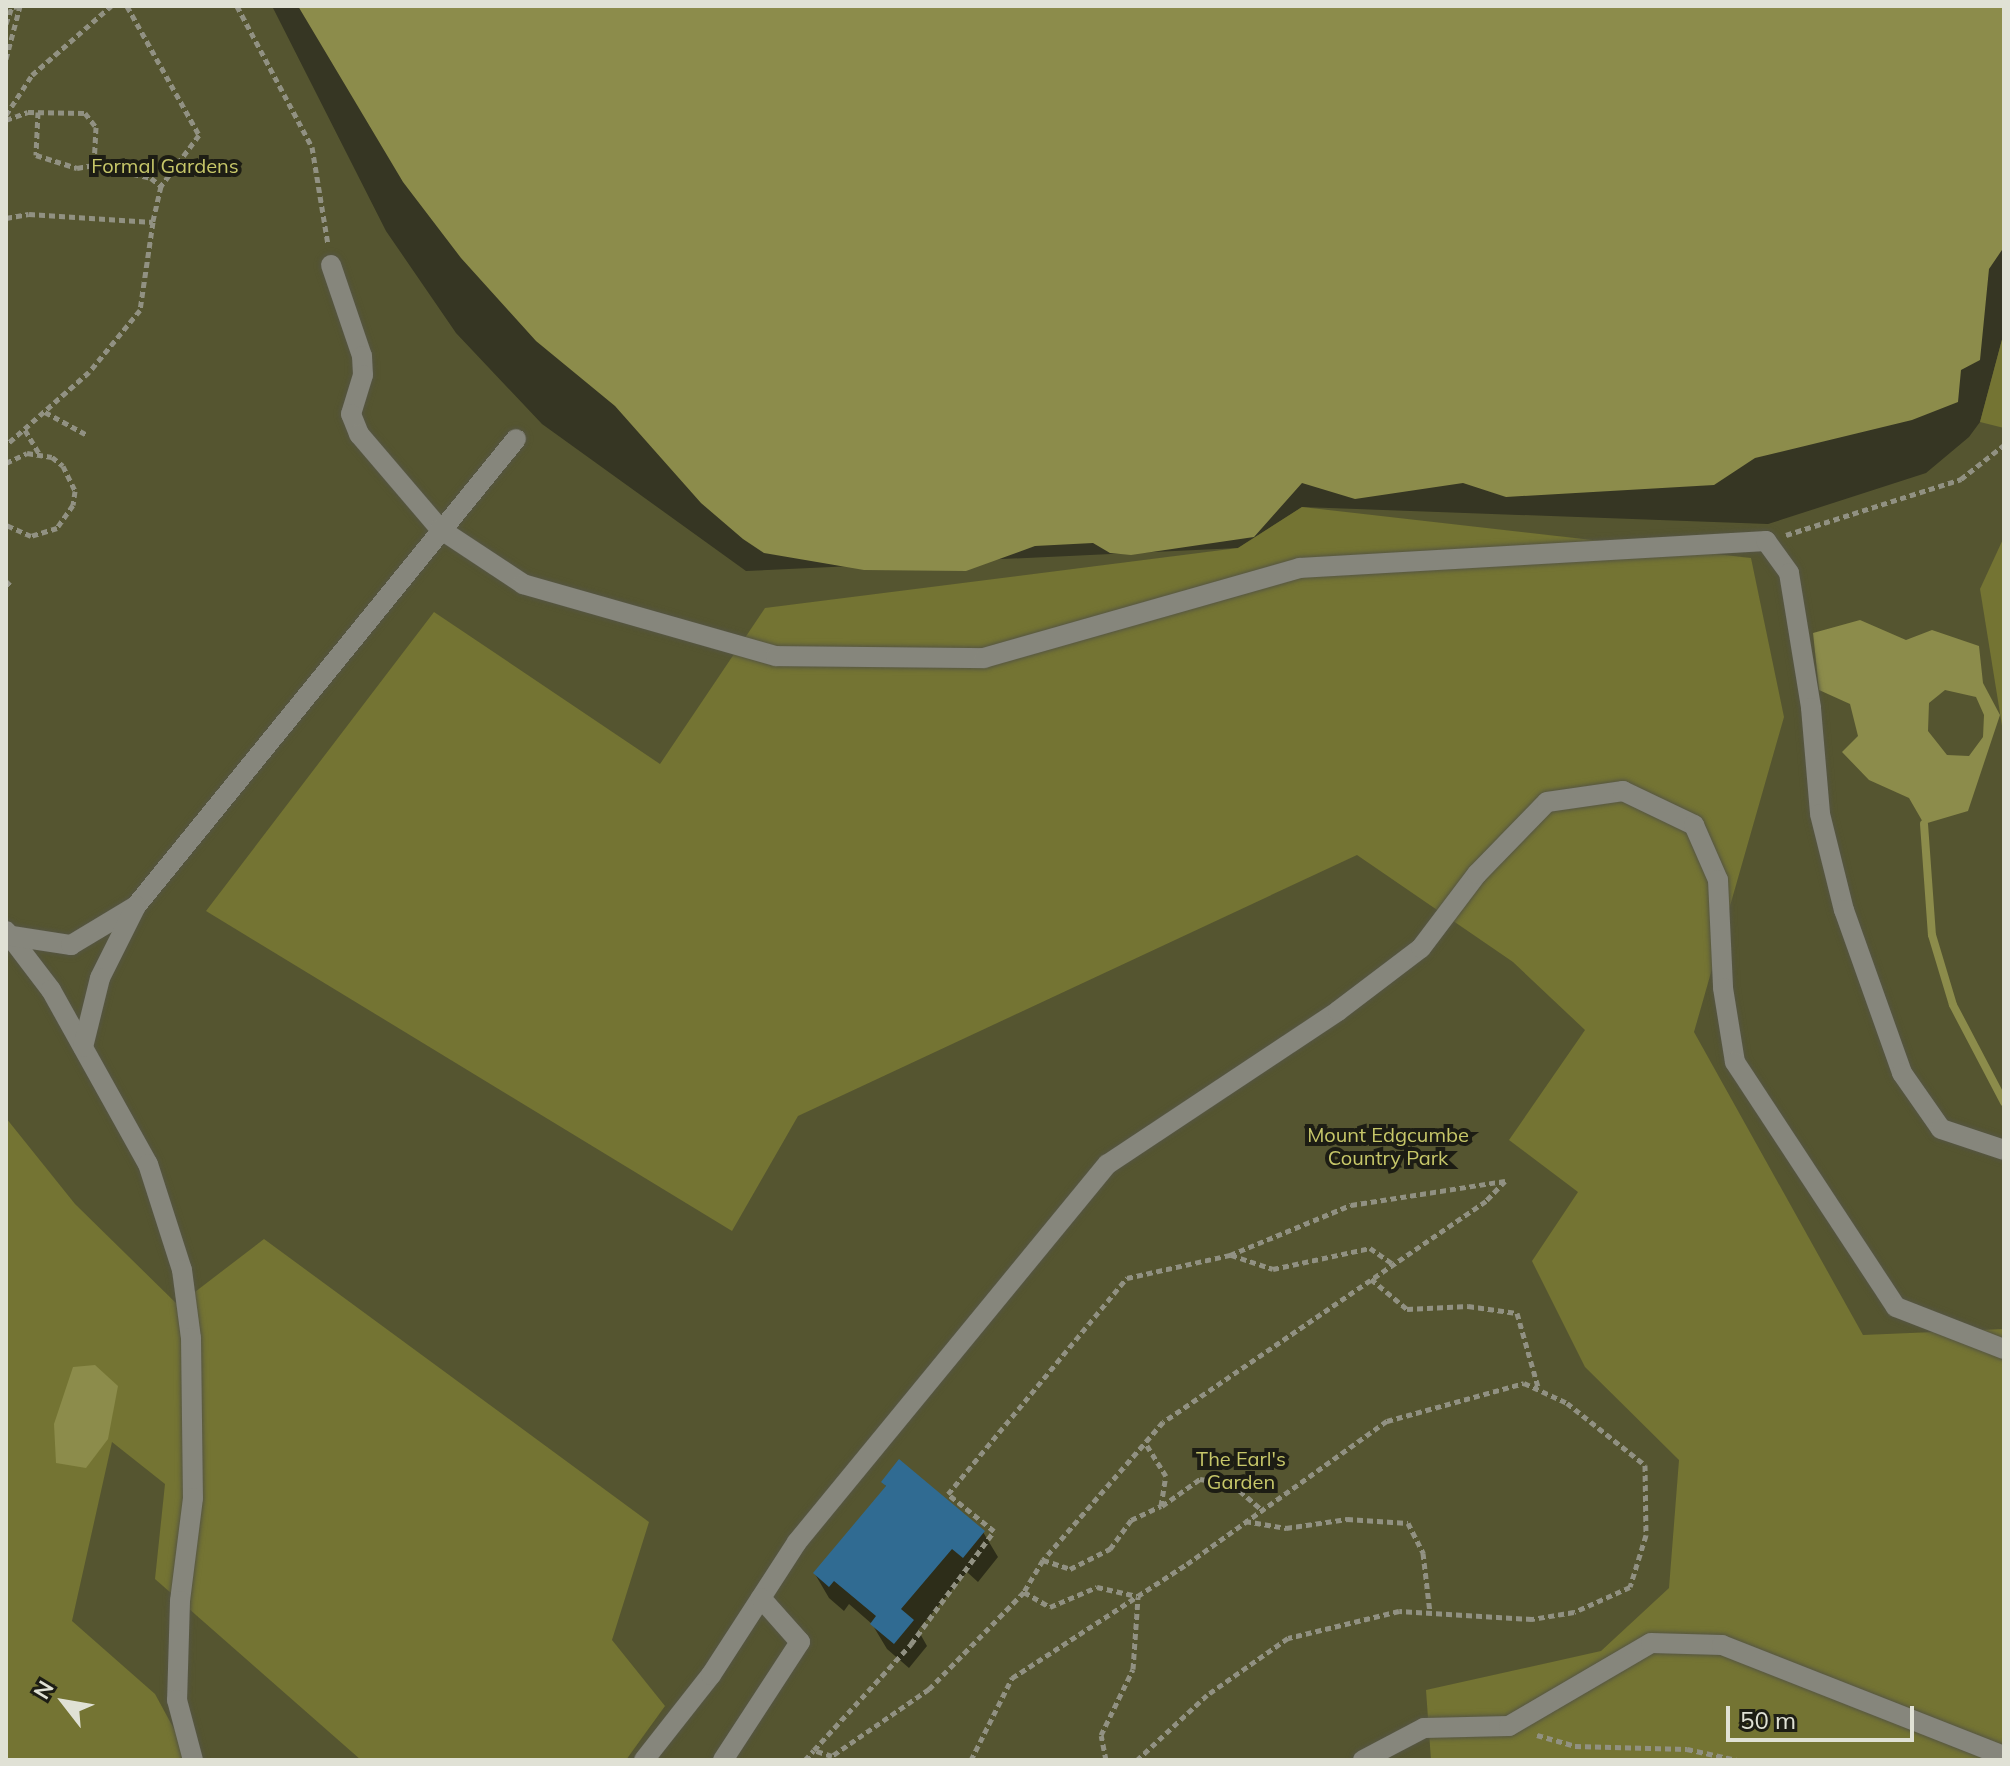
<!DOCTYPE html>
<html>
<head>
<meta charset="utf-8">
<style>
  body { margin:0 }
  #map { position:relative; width:2010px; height:1766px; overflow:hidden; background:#363623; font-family:Mulish,sans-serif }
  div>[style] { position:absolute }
  .green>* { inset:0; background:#555530 }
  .forest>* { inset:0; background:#747433 }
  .water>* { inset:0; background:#8c8c4b }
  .shadow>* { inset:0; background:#0007 }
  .stream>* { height:8px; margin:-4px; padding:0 4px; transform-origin:4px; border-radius:4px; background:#8c8c4b }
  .building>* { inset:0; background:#306b92 }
  .path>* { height:5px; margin-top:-2.5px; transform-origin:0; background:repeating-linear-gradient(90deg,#919182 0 6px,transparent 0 10px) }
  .roads { filter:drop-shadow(0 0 2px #555543) drop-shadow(0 0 2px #555543) }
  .minor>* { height:20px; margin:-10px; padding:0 10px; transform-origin:10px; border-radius:10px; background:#86867c }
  span { translate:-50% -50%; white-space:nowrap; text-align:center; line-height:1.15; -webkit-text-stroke:8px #1d1d14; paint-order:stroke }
  .park-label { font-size:20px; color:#c7c769 }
  .frame { position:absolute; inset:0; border:8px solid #e0e1d5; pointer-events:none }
  .north { position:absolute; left:24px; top:1662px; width:80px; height:80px; -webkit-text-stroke:6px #1d1d14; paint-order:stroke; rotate:301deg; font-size:22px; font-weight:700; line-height:32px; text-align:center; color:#e0e1d5 }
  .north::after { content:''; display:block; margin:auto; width:28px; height:36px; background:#e0e1d5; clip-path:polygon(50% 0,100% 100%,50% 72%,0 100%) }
  .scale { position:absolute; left:1726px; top:1706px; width:188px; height:36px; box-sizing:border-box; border:4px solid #e0e1d5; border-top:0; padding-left:10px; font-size:24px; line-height:28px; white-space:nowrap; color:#e0e1d5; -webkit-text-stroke:6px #1d1d14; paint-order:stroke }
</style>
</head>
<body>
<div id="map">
  <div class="green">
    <i style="clip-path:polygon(6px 6px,272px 6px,386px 231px,456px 333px,542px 424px,746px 571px,1238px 548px,1302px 507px,1768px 524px,1926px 473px,1969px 437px,1980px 422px,2004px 332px,2004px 1760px,6px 1760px)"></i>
  </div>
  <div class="forest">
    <i style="clip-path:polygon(2004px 332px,2004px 428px,1980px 422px)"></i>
    <i style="clip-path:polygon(1302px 507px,1751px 558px,1784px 717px,1694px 1032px,1863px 1335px,2004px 1329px,2004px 1760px,1431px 1760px,1426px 1690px,1601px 1651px,1669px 1588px,1679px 1460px,1585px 1367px,1532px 1261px,1578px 1192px,1509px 1140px,1585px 1030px,1513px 962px,1357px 855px,798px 1116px,732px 1231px,206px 911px,434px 612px,660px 764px,765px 608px,1238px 548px)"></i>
    <i style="clip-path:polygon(2004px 537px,2004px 738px,1980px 589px)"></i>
    <i style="clip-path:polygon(6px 1118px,75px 1204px,178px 1305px,264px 1239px,649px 1522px,612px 1640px,665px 1706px,626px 1760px,361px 1760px,155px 1579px,165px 1484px,112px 1442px,72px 1621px,155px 1694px,191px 1760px,6px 1760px)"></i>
  </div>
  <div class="water">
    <i style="clip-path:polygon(298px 6px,2004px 6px,2004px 247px,1989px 269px,1980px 360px,1961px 370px,1958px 402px,1912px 420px,1755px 458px,1714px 485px,1506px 497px,1463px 483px,1355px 499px,1302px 483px,1254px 537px,1131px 555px,1110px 553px,1093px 543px,1035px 546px,966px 571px,864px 570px,764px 553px,743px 539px,701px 503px,615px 406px,536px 341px,461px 258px,403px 182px)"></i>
    <i style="clip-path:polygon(evenodd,1860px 620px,1906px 640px,1932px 630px,1979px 646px,1983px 683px,2000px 715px,1968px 811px,1924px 824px,1909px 798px,1869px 780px,1842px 752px,1858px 736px,1850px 704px,1819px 690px,1813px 633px,1860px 620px,1945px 690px,1976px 697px,1984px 715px,1983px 737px,1969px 756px,1947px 755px,1928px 731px,1929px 703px,1945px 690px)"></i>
    <i style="clip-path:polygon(95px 1365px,118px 1386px,108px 1439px,86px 1468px,56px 1463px,54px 1424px,73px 1367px)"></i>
  </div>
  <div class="shadow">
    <i style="clip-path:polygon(883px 1482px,983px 1532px,998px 1557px,978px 1582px,967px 1572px,918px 1630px,927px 1646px,909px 1668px,887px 1649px,872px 1624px,849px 1604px,844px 1611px,829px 1598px,815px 1574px,887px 1488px)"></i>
  </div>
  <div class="stream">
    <i style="left:1924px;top:824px;width:111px;rotate:85.9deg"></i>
    <i style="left:1932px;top:935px;width:73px;rotate:73.3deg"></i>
    <i style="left:1953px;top:1005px;width:110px;rotate:62.3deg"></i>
  </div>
  <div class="building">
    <i style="clip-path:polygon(899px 1459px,985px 1531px,963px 1558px,952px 1549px,901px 1609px,914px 1620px,894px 1644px,870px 1624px,876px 1616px,834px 1581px,829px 1587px,813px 1573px,886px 1486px,881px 1482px)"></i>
  </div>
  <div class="path">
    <i style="left:127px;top:6px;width:148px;rotate:60.8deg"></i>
    <i style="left:199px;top:135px;width:64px;rotate:126.7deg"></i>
    <i style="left:161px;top:186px;width:37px;rotate:103deg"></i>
    <i style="left:237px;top:6px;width:160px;rotate:62deg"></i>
    <i style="left:312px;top:147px;width:99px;rotate:80.7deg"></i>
    <i style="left:6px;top:24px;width:18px;rotate:-71deg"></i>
    <i style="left:6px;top:59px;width:55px;rotate:-75.2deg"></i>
    <i style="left:20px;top:6px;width:8px;rotate:173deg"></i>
    <i style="left:38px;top:112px;width:43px;rotate:92.7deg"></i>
    <i style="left:36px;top:155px;width:43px;rotate:17.6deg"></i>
    <i style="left:77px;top:168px;width:17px;rotate:-10deg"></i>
    <i style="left:6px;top:115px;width:48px;rotate:-57deg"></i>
    <i style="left:32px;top:75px;width:105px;rotate:-41.1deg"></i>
    <i style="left:6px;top:120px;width:23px;rotate:-20deg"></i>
    <i style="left:28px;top:112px;width:57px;rotate:1deg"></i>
    <i style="left:85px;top:113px;width:18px;rotate:52deg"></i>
    <i style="left:96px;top:127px;width:38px;rotate:93deg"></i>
    <i style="left:94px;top:165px;width:58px;rotate:12.8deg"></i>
    <i style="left:151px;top:178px;width:13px;rotate:39deg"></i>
    <i style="left:6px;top:218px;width:23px;rotate:-10deg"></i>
    <i style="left:29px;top:214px;width:124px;rotate:3.7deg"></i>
    <i style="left:153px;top:222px;width:89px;rotate:98.4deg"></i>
    <i style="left:140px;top:310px;width:80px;rotate:129.4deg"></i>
    <i style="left:89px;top:372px;width:111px;rotate:138.7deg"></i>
    <i style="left:45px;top:412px;width:48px;rotate:28.7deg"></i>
    <i style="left:25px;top:430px;width:27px;rotate:59deg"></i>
    <i style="left:6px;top:463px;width:23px;rotate:-25deg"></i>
    <i style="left:27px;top:453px;width:25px;rotate:9deg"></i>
    <i style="left:52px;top:457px;width:14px;rotate:39deg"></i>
    <i style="left:63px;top:466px;width:28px;rotate:64deg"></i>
    <i style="left:75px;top:491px;width:14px;rotate:98deg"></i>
    <i style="left:73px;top:505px;width:28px;rotate:125deg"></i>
    <i style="left:57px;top:528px;width:27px;rotate:163deg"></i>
    <i style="left:31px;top:536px;width:27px;rotate:-156deg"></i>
    <i style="left:1786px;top:535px;width:184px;rotate:-17.7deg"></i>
    <i style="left:1961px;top:479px;width:55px;rotate:-38.3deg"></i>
    <i style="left:6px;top:581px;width:6px;rotate:45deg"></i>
    <i style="left:1231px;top:1255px;width:44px;rotate:18.4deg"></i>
    <i style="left:1273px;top:1269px;width:99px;rotate:-12.2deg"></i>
    <i style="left:1370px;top:1248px;width:28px;rotate:35deg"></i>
    <i style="left:1371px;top:1279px;width:47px;rotate:39.8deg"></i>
    <i style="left:1407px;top:1309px;width:61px;rotate:-2.8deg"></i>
    <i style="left:1468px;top:1306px;width:49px;rotate:8.1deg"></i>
    <i style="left:1517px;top:1313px;width:80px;rotate:74.1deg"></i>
    <i style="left:1162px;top:1506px;width:47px;rotate:-35.4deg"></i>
    <i style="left:1200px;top:1479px;width:32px;rotate:9deg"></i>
    <i style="left:1232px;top:1484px;width:38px;rotate:41deg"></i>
    <i style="left:1245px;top:1521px;width:42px;rotate:9.7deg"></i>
    <i style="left:1286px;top:1528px;width:62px;rotate:-8.4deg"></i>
    <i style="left:1347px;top:1519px;width:61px;rotate:3.8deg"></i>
    <i style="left:1408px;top:1523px;width:34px;rotate:63deg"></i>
    <i style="left:1423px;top:1553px;width:60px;rotate:83.3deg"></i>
    <i style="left:1043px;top:1560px;width:28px;rotate:18deg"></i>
    <i style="left:1070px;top:1569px;width:45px;rotate:-26.6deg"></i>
    <i style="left:1110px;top:1549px;width:36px;rotate:-54deg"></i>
    <i style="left:1131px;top:1520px;width:33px;rotate:-25deg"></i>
    <i style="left:1161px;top:1506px;width:30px;rotate:-81deg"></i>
    <i style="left:1166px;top:1476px;width:40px;rotate:-122deg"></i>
    <i style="left:1024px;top:1592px;width:30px;rotate:30deg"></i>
    <i style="left:1050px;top:1607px;width:51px;rotate:-23.1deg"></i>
    <i style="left:1097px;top:1587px;width:41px;rotate:12.7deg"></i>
    <i style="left:1537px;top:1735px;width:40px;rotate:16deg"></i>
    <i style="left:1575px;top:1746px;width:112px;rotate:1.5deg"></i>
    <i style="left:1687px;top:1749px;width:51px;rotate:12.4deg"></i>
    <i style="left:805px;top:1760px;width:13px;rotate:-48deg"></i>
    <i style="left:814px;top:1750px;width:144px;rotate:-47.5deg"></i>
    <i style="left:911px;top:1644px;width:140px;rotate:-53.7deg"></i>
    <i style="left:994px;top:1531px;width:59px;rotate:-141.2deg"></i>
    <i style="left:948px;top:1494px;width:281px;rotate:-50.4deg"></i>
    <i style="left:1127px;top:1278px;width:106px;rotate:-12.6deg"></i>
    <i style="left:1230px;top:1255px;width:131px;rotate:-22.5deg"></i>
    <i style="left:1351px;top:1205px;width:156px;rotate:-8.9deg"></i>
    <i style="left:1505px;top:1181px;width:28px;rotate:134deg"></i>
    <i style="left:1486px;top:1201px;width:391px;rotate:145.6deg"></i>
    <i style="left:1163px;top:1422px;width:183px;rotate:131deg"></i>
    <i style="left:1043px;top:1560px;width:37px;rotate:121deg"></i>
    <i style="left:1024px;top:1592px;width:136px;rotate:134.4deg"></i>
    <i style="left:929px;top:1689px;width:118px;rotate:145.4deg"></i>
    <i style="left:832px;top:1756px;width:19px;rotate:-162deg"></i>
    <i style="left:971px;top:1760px;width:92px;rotate:-63.4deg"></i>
    <i style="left:1012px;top:1678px;width:209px;rotate:-33.1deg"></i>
    <i style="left:1187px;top:1564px;width:246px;rotate:-35.6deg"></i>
    <i style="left:1387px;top:1421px;width:142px;rotate:-15.5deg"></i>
    <i style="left:1524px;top:1383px;width:47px;rotate:24.9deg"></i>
    <i style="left:1567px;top:1403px;width:100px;rotate:38.5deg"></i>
    <i style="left:1645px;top:1465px;width:70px;rotate:89.2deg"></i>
    <i style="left:1646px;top:1535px;width:54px;rotate:107.1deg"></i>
    <i style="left:1630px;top:1587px;width:61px;rotate:155.9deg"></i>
    <i style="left:1574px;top:1612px;width:43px;rotate:170.5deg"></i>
    <i style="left:1532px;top:1619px;width:133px;rotate:-176.6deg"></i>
    <i style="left:1399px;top:1611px;width:114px;rotate:166.3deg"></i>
    <i style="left:1288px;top:1638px;width:99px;rotate:144.9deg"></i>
    <i style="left:1207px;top:1695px;width:96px;rotate:137.1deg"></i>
    <i style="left:1106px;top:1760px;width:25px;rotate:-101deg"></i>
    <i style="left:1101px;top:1735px;width:73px;rotate:-64.1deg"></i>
    <i style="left:1133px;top:1669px;width:72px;rotate:-86deg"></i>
  </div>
  <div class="roads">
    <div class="minor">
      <i style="left:331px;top:265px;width:96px;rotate:71.2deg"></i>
      <i style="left:362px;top:356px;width:19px;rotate:87deg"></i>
      <i style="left:363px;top:375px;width:41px;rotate:107.1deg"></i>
      <i style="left:351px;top:414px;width:22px;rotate:68deg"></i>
      <i style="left:359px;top:434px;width:125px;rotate:49.5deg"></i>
      <i style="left:440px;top:529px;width:100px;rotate:33.5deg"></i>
      <i style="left:523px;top:584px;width:263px;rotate:15.9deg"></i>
      <i style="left:776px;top:656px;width:208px;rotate:0.6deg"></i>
      <i style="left:984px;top:658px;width:328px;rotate:-15.9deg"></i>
      <i style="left:1299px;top:568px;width:468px;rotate:-3.3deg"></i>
      <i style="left:1766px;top:541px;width:39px;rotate:54deg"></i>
      <i style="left:1789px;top:573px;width:137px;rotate:80.7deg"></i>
      <i style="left:1811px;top:708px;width:106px;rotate:85.1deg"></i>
      <i style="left:1820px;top:814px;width:99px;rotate:76deg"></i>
      <i style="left:1844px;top:910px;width:173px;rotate:70.4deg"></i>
      <i style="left:1902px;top:1073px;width:68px;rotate:55.1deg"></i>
      <i style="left:1941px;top:1129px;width:66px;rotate:18.4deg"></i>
      <i style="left:136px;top:906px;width:602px;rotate:-50.86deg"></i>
      <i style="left:6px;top:931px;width:74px;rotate:52.7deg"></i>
      <i style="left:51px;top:990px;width:199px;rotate:60.9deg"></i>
      <i style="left:148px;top:1164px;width:111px;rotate:72.2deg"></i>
      <i style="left:182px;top:1270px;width:69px;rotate:82.5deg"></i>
      <i style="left:191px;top:1338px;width:160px;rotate:89.3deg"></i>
      <i style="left:193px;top:1498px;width:104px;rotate:97.2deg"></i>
      <i style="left:180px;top:1601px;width:99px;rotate:91.7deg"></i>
      <i style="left:177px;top:1700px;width:62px;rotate:75.1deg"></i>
      <i style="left:12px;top:936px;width:60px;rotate:8.7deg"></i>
      <i style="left:71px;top:945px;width:76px;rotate:-31deg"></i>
      <i style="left:136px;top:906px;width:80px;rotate:116.6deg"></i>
      <i style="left:100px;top:978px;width:71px;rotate:103.8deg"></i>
      <i style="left:644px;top:1760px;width:108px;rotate:-51.8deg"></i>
      <i style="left:711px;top:1675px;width:158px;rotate:-57.1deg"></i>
      <i style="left:797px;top:1542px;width:489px;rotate:-50.6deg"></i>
      <i style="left:1108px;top:1164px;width:276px;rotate:-33.6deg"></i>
      <i style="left:1338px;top:1011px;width:104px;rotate:-37.2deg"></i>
      <i style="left:1421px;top:948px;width:93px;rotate:-52.9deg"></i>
      <i style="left:1477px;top:874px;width:100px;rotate:-45.8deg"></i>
      <i style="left:1547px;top:802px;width:77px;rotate:-8.2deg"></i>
      <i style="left:1623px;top:791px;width:79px;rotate:25.6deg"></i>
      <i style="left:1694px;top:825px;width:60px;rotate:66.4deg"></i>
      <i style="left:1718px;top:880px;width:108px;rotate:87.3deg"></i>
      <i style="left:1723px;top:988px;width:75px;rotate:80.8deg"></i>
      <i style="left:1735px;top:1062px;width:293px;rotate:56.7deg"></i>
      <i style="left:1896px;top:1307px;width:116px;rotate:21.3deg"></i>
      <i style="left:723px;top:1760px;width:141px;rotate:-56.9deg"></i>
      <i style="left:800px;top:1642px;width:59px;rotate:-131.6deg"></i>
      <i style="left:1363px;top:1760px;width:69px;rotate:-27.7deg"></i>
      <i style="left:1424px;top:1728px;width:85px;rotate:-1.3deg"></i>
      <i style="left:1509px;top:1726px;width:164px;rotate:-30.3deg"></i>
      <i style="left:1651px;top:1643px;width:71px;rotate:1.6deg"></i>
      <i style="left:1722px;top:1645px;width:303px;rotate:21.5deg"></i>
    </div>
  </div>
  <div class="park-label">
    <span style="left:165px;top:165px">Formal Gardens</span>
    <span style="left:1388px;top:1146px">Mount Edgcumbe<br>Country Park</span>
    <span style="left:1241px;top:1470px">The Earl's<br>Garden</span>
  </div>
  <div class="frame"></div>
  <div class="north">N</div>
  <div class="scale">50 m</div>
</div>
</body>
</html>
